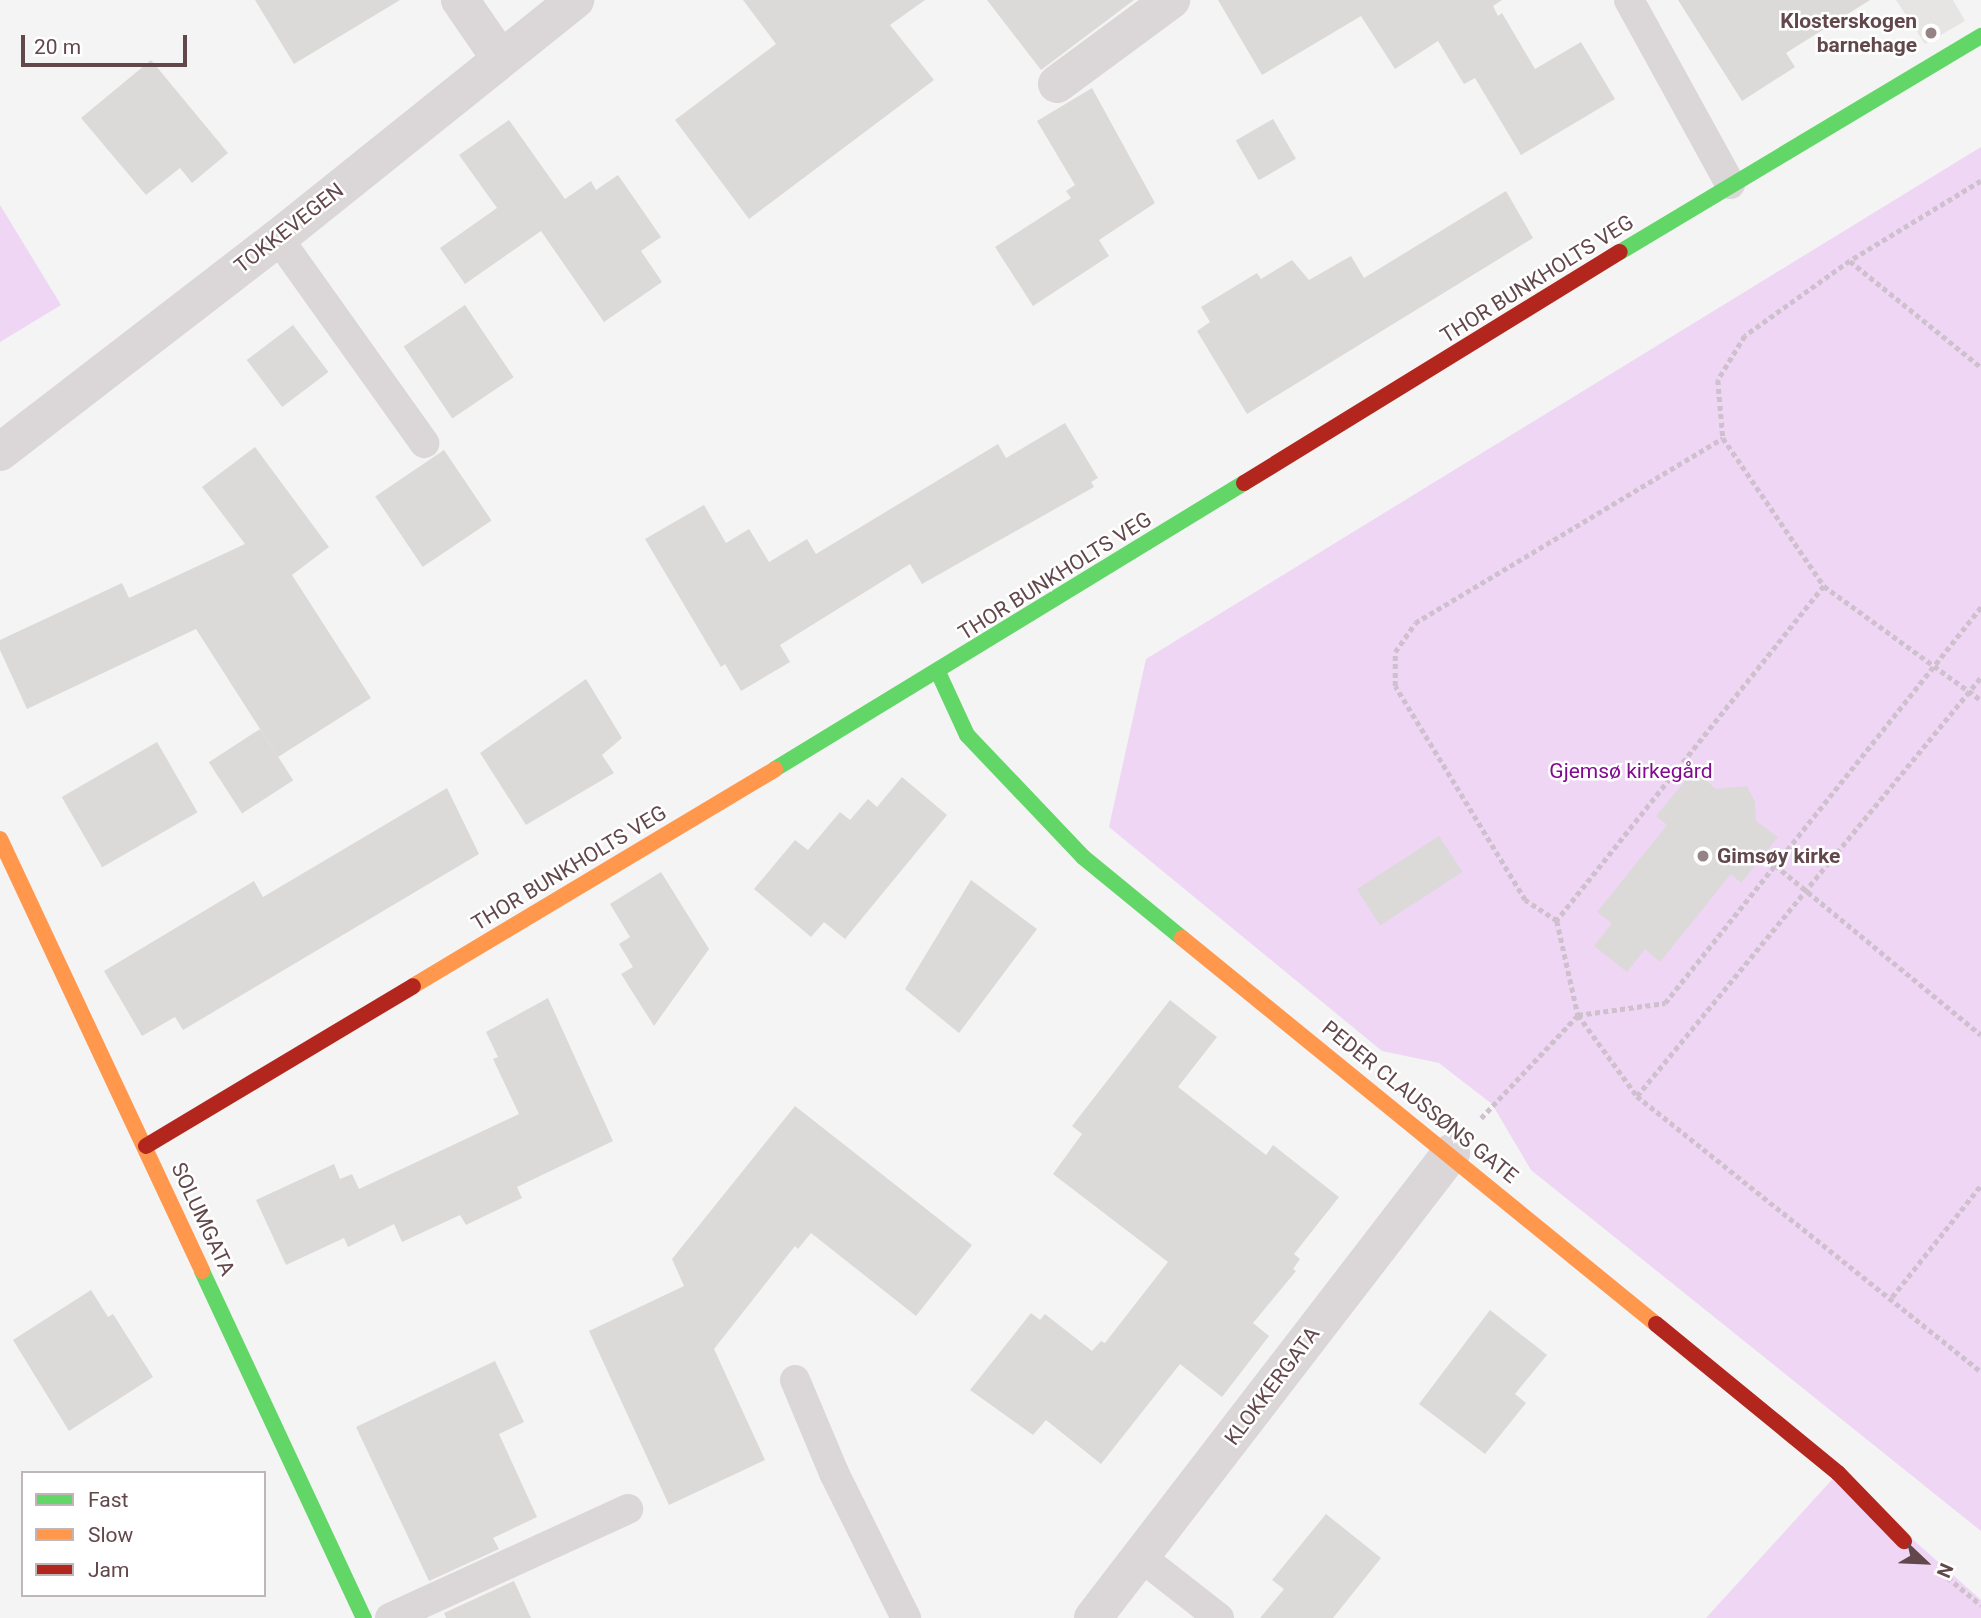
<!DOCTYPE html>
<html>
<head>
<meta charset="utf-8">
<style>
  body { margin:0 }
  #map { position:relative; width:1981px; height:1618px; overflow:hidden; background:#f3f4f3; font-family:Roboto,sans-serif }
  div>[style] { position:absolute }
  .education>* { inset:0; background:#e6e5e4 }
  .green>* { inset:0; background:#eed6f4 }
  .building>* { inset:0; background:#dcdad9; transform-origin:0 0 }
  .path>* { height:4.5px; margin-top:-2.25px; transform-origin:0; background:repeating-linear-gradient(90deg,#cec0cc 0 5px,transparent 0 8.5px) }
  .lane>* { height:30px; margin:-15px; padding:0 15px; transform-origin:15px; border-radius:15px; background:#dbd6d7 }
  .street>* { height:38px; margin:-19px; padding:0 19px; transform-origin:19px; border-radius:19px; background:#dbd6d7 }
  .fast>* { height:16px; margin:-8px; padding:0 8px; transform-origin:8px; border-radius:8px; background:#63d668 }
  .slow>* { height:16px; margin:-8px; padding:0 8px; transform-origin:8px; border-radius:8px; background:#ff974d }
  .jam>* { height:16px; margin:-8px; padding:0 8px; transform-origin:8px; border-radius:8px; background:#b3261e }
  .dots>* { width:19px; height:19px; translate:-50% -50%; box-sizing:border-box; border:4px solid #fff; border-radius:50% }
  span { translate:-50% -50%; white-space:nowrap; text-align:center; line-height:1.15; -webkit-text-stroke:5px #fff; paint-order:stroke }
  .poi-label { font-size:21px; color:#62474b; font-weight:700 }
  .right { translate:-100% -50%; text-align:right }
  .left { translate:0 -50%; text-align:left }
  .street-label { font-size:21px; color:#62474b }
  .park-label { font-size:21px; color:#820c8f }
  .legend { position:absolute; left:21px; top:1471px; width:245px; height:126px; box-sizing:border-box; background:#fff; border:2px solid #c0b5b7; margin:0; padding:9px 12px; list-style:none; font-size:21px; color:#62474b }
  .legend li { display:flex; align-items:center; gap:14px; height:35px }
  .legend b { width:35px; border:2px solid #c0b5b7 }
  .north { position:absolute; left:1890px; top:1527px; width:70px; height:70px; -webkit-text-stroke:5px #fff; paint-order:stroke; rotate:113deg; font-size:19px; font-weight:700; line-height:28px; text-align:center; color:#62474b }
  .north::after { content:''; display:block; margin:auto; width:24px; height:32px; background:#62474b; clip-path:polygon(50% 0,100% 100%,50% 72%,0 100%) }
  .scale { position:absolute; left:21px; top:35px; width:166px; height:32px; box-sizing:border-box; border:4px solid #62474b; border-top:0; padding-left:9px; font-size:21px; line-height:24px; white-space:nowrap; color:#62474b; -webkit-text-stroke:5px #fff; paint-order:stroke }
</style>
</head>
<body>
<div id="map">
  <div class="education">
    <i style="clip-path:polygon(1896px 0,1953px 0,1965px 21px,1925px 44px)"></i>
  </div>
  <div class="green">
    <i style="clip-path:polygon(1981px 147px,1981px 1531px,1531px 1170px,1492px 1104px,1439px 1063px,1382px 1051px,1109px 827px,1146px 659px)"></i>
    <i style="clip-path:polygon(0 205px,61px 305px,0 342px)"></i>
    <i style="clip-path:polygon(1838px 1473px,1981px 1600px,1981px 1618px,1706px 1618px)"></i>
  </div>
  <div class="building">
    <i style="clip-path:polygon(255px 0,400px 0,294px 64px)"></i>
    <i style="clip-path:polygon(743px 0,925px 0,890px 25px,934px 80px,749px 219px,675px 120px,776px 44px)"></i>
    <i style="clip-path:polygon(987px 0,1134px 0,1041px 70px)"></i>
    <i style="clip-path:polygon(1218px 0,1502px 0,1493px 6px,1498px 16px,1502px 13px,1535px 69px,1581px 42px,1615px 99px,1521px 155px,1475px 78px,1464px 84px,1438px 41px,1395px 69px,1361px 16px,1262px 75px)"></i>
    <i style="clip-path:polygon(1678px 0,1870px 0,1786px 53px,1795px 67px,1742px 101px)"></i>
    <i style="clip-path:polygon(151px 60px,228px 153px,192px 183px,180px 168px,146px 195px,81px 118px)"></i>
    <i style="clip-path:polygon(1092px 88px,1155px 203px,1099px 240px,1109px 256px,1033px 306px,995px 247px,1071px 198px,1066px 191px,1075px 185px,1037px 121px)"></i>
    <i style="left:1273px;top:119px;width:46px;height:43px;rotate:60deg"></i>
    <i style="clip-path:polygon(509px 120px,565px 199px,591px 181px,596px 190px,618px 175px,661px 237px,641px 251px,662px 282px,604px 322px,541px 231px,465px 284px,440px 248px,497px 208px,459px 155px)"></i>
    <i style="clip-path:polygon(1506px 191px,1533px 238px,1247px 414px,1197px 331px,1210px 322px,1201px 307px,1257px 273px,1261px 279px,1292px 260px,1309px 280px,1351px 256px,1364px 278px)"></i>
    <i style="left:465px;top:305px;width:87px;height:74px;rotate:56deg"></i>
    <i style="left:293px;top:325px;width:59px;height:58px;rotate:53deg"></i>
    <i style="clip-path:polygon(1065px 423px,1098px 478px,1091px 482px,1094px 487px,922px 584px,910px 564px,780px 645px,790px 662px,741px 691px,725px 664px,721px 667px,645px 539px,704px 505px,726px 543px,749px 529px,769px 562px,807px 539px,816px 554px,998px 444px,1006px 458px)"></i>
    <i style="clip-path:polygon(255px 447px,329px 547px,292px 575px,371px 698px,278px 757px,196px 629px,27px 709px,0 650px,0 640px,122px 583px,129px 598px,245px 544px,202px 487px)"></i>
    <i style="left:444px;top:450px;width:85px;height:83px;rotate:56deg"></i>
    <i style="clip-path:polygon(586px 679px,622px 738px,602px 755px,614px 773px,526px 825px,480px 753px)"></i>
    <i style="left:260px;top:729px;width:61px;height:61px;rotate:57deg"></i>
    <i style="left:157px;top:742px;width:81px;height:110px;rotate:60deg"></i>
    <i style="clip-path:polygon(1694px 770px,1716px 789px,1747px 786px,1755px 802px,1756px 821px,1778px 837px,1741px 883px,1731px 874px,1660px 962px,1645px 949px,1627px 972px,1594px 946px,1612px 923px,1597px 912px,1667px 825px,1656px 816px)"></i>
    <i style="clip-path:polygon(902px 777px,947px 815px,845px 939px,824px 922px,811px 937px,754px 889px,795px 840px,808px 850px,840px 812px,850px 820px,868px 799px,877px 807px)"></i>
    <i style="clip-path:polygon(447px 788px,479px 854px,183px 1030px,175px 1017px,142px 1036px,104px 971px,254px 881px,263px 897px)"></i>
    <i style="left:1439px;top:836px;width:43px;height:98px;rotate:57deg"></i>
    <i style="clip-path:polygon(661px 872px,709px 949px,654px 1026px,621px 974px,633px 967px,619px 944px,630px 937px,610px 904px)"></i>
    <i style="clip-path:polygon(971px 880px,1037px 929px,959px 1033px,905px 989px)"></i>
    <i style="clip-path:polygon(548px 998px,613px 1141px,517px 1187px,522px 1198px,466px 1225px,460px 1215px,402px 1242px,394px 1224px,348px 1247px,344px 1238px,286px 1265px,256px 1200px,334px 1164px,340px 1179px,352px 1174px,359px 1189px,519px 1114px,493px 1059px,498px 1057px,486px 1032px)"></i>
    <i style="clip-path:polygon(1170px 1000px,1217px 1037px,1178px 1087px,1266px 1155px,1273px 1145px,1339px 1197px,1294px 1254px,1300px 1259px,1293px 1269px,1296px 1271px,1253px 1323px,1269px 1336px,1222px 1397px,1180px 1364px,1101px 1464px,1046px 1420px,1033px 1435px,970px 1390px,1031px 1313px,1040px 1320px,1045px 1314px,1092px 1351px,1101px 1341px,1105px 1343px,1168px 1262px,1053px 1174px,1082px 1134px,1072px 1126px)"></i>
    <i style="clip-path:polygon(795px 1106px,972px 1245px,916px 1316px,811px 1233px,798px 1249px,795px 1246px,714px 1349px,765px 1460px,669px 1505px,589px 1331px,684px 1286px,672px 1259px)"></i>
    <i style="clip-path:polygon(91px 1290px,108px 1317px,113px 1314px,153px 1377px,69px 1431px,13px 1340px)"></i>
    <i style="clip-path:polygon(1490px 1310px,1547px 1355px,1515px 1394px,1526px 1403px,1485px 1454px,1419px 1404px)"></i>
    <i style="clip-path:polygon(495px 1361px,524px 1422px,499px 1434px,537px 1517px,493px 1538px,499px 1549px,429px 1581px,356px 1427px)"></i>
    <i style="clip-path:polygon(1326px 1514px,1381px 1558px,1333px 1618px,1260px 1618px,1284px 1589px,1272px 1580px)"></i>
    <i style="clip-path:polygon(514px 1581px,531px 1618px,446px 1618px,444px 1613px)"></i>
  </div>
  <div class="path">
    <i style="left:1981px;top:181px;width:153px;rotate:148.6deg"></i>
    <i style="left:1850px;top:261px;width:129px;rotate:144.5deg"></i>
    <i style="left:1745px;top:336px;width:52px;rotate:121.5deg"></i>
    <i style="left:1718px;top:380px;width:58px;rotate:85.1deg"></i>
    <i style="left:1723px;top:438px;width:179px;rotate:55.7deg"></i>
    <i style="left:1824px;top:586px;width:194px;rotate:36deg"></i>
    <i style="left:1850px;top:261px;width:169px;rotate:39deg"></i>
    <i style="left:1824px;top:586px;width:428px;rotate:128.6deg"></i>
    <i style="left:1557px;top:921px;width:96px;rotate:77.4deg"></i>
    <i style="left:1578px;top:1015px;width:100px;rotate:53.9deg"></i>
    <i style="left:1637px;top:1096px;width:441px;rotate:38.7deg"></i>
    <i style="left:1775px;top:865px;width:267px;rotate:39.5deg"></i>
    <i style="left:1557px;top:921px;width:38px;rotate:-147deg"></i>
    <i style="left:1525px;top:900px;width:250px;rotate:-121.3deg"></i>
    <i style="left:1395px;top:686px;width:34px;rotate:-90deg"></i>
    <i style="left:1395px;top:652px;width:35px;rotate:-55deg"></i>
    <i style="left:1415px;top:623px;width:359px;rotate:-31deg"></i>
    <i style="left:1637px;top:1096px;width:542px;rotate:-50.61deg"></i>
    <i style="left:1481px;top:1118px;width:141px;rotate:-46.7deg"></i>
    <i style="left:1578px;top:1015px;width:88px;rotate:-7.9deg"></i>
    <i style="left:1665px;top:1003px;width:507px;rotate:-51.41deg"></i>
    <i style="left:1892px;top:1297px;width:143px;rotate:-51.5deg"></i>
    <i style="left:1941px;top:1572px;width:52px;rotate:39.5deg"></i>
  </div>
  <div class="lane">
    <i style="left:1629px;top:0;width:210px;rotate:61.2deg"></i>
    <i style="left:278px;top:238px;width:252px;rotate:54.5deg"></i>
    <i style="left:795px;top:1380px;width:101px;rotate:67.2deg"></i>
    <i style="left:834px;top:1473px;width:162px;rotate:63.6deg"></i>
    <i style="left:1141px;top:1557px;width:99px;rotate:38deg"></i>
    <i style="left:390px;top:1618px;width:262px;rotate:-24.6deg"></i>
  </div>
  <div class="street">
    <i style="left:460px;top:0;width:70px;rotate:55.4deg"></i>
    <i style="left:1057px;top:84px;width:142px;rotate:-36.4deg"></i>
    <i style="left:0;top:452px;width:351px;rotate:-37.6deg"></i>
    <i style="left:278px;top:238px;width:381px;rotate:-38.7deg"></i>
    <i style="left:1093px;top:1618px;width:587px;rotate:-52.41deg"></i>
  </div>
  <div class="fast">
    <i style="left:1620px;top:252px;width:421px;rotate:-30.9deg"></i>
    <i style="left:938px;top:672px;width:69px;rotate:65.3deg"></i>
    <i style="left:967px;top:735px;width:168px;rotate:46.4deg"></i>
    <i style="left:1083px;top:857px;width:128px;rotate:39.3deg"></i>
    <i style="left:775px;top:769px;width:549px;rotate:-31.38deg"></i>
    <i style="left:202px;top:1271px;width:383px;rotate:65deg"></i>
  </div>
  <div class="slow">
    <i style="left:0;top:839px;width:477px;rotate:64.9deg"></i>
    <i style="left:1182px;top:938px;width:611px;rotate:39.16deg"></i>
    <i style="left:413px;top:986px;width:422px;rotate:-30.9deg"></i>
  </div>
  <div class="jam">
    <i style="left:1244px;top:483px;width:441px;rotate:-31.6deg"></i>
    <i style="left:146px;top:1146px;width:311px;rotate:-30.9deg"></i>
    <i style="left:1656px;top:1324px;width:235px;rotate:39.3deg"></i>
    <i style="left:1838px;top:1473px;width:95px;rotate:45.9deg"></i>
  </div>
  <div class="dots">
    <i style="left:1931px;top:33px;background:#958486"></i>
    <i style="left:1703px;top:856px;background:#958486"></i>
  </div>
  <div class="poi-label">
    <span class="right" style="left:1917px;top:33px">Klosterskogen<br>barnehage</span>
    <span class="left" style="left:1717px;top:856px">Gimsøy kirke</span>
  </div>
  <div class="street-label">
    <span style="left:289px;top:228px;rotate:-38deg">TOKKEVEGEN</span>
    <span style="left:1537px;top:279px;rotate:-32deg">THOR BUNKHOLTS VEG</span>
    <span style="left:1055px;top:576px;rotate:-32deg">THOR BUNKHOLTS VEG</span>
    <span style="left:569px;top:868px;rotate:-31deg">THOR BUNKHOLTS VEG</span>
    <span style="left:1420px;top:1102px;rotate:39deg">PEDER CLAUSSØNS GATE</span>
    <span style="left:203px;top:1219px;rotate:65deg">SOLUMGATA</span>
    <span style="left:1272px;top:1386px;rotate:-53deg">KLOKKERGATA</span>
  </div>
  <div class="park-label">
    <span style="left:1631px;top:771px">Gjemsø kirkegård</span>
  </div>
  <ul class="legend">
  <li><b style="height:9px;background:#63d668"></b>Fast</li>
  <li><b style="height:9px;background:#ff974d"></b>Slow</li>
  <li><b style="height:9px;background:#b3261e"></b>Jam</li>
  </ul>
  <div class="north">N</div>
  <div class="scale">20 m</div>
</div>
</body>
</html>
